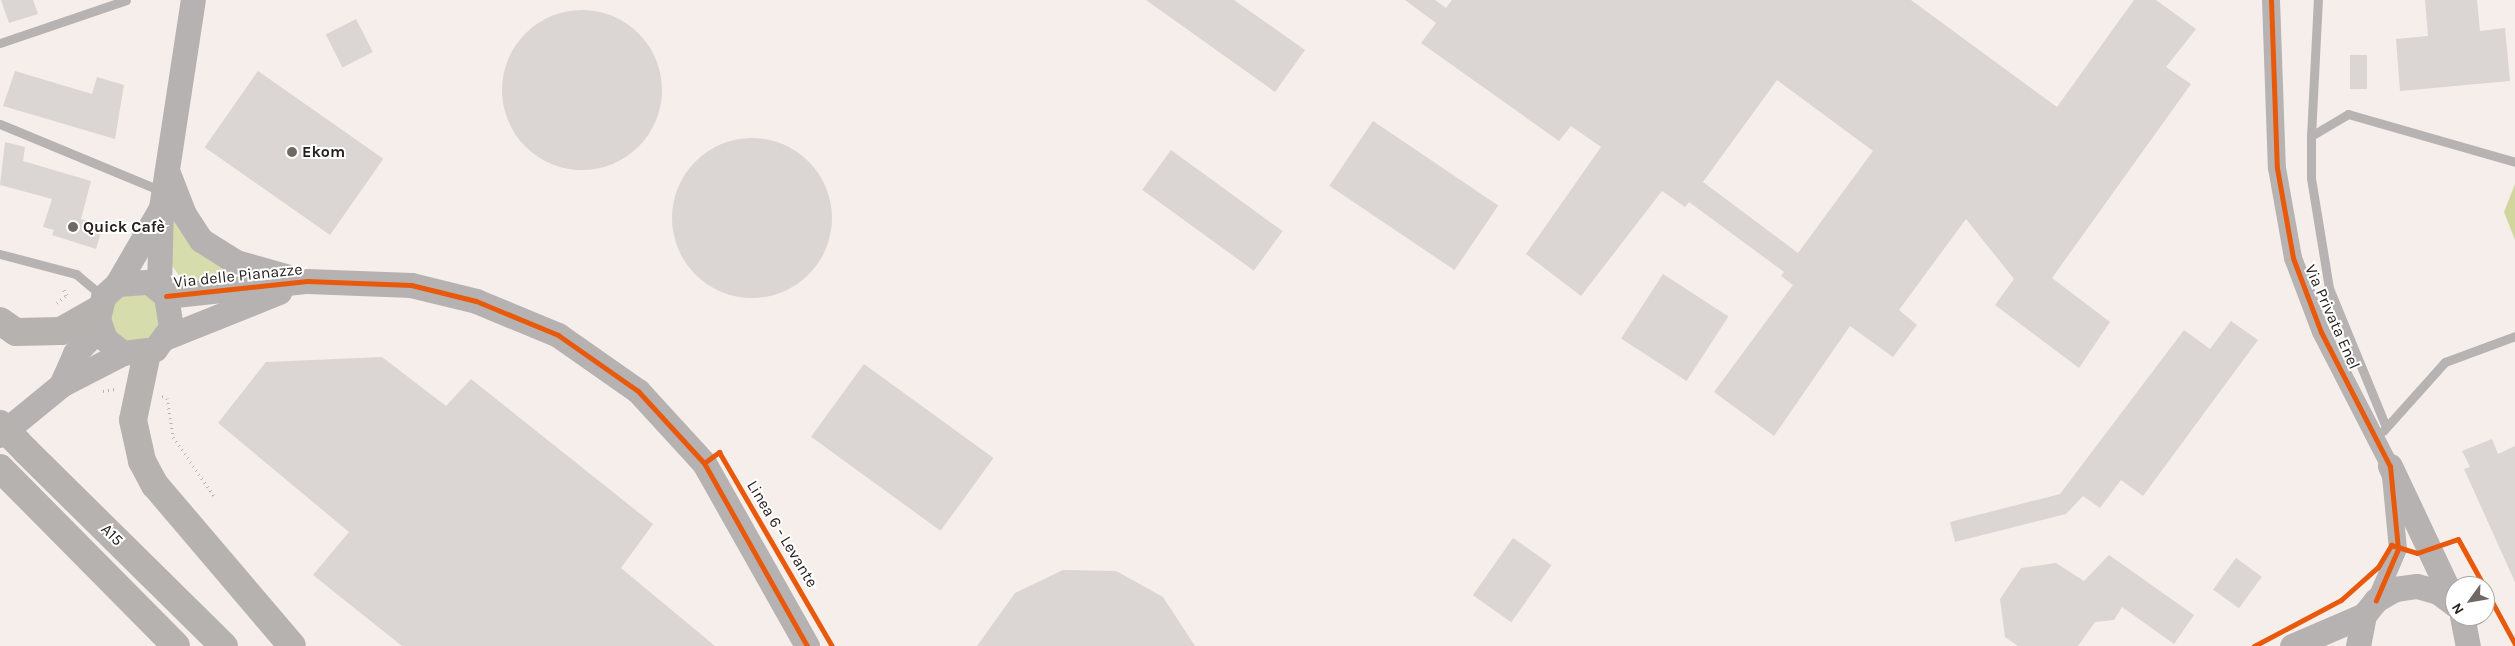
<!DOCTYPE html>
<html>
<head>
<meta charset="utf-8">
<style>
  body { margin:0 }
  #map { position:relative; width:2515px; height:646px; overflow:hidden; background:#f6eeea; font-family:Karla,sans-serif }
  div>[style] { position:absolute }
  .green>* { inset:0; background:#d7dcad }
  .round { border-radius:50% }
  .forest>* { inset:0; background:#d0d69e }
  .building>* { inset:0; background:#dbd5d3; transform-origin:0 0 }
  .path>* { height:3px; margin-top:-1.5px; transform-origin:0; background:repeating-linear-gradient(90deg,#b6b2b1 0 1px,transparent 0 5px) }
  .lane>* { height:9px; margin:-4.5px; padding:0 4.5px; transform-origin:4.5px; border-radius:4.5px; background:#b7b3b3 }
  .street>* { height:18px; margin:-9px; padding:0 9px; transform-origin:9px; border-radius:9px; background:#b7b3b3 }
  .secondary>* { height:25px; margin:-12.5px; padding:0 12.5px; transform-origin:12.5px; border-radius:12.5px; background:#b7b2b2 }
  .highway>* { height:28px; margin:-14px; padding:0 14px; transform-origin:14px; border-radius:14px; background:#b6b2af }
  .highway-bridge>* { height:28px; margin:-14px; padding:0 14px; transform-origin:14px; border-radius:14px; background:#b6b2af }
  .cycleway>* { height:5px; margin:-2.5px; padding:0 2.5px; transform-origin:2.5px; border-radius:2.5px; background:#e8590c }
  .dots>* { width:14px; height:14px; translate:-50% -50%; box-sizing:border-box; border:2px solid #fff; border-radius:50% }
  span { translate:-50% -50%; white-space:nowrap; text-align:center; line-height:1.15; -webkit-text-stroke:4px #fff; paint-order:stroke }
  .poi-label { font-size:16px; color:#26211f; font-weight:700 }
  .left { translate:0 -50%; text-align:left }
  .street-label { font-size:16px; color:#26211f }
  .north { position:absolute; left:2445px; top:576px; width:50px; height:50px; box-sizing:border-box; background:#fff; border:1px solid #a8a6a5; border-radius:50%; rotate:238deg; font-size:14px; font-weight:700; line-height:20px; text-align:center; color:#26211f }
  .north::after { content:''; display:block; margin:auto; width:18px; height:22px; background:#6f6966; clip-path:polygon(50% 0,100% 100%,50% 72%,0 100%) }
</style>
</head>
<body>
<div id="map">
  <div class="green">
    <i style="clip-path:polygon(174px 210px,245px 275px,187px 281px,180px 277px,168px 260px)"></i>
    <i class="round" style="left:109px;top:292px;width:50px;height:50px"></i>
  </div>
  <div class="forest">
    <i style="clip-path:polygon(2515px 184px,2515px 240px,2504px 212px)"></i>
  </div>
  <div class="building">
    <i style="clip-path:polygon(1px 0,33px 0,38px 14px,9px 23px)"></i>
    <i style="clip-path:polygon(1146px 0,1234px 0,1305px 50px,1275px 92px)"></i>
    <i style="clip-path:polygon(evenodd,1405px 0,1435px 0,1446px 8px,1452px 0,1911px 0,2057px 107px,2134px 0,2156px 0,2196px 29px,2166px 67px,2191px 84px,2052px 278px,2110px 322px,2079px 368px,1995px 305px,2014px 279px,1966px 219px,1899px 310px,1917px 325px,1893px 357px,1850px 326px,1774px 436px,1714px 392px,1793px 285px,1781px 276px,1784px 272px,1689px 202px,1685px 207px,1662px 191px,1581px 296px,1526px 254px,1601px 147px,1571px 126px,1559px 141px,1421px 43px,1436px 23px,1405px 0,1777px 80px,1873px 151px,1798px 253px,1703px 182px,1777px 80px)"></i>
    <i style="clip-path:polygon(2425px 0,2477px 0,2480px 31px,2505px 28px,2510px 81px,2400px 91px,2396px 39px,2428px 36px)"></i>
    <i class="round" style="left:502px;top:10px;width:160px;height:160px"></i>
    <i style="left:356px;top:19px;width:37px;height:34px;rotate:63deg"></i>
    <i style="left:2350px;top:55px;width:17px;height:34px"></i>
    <i style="clip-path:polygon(15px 71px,92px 94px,97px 77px,124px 85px,115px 139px,3px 106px)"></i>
    <i style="left:258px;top:71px;width:153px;height:93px;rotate:35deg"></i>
    <i style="left:1373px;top:121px;width:151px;height:78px;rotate:34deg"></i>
    <i class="round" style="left:672px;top:138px;width:160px;height:160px"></i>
    <i style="clip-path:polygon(5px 142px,25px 147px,23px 161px,91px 181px,81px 219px,103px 226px,96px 249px,52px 235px,54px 230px,43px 227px,52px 199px,0 185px)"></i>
    <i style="left:1171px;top:150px;width:138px;height:49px;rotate:36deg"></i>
    <i style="left:1663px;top:274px;width:78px;height:77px;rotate:33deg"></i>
    <i style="clip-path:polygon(2231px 321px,2258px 340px,2143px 496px,2121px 480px,2100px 508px,2083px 496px,2066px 514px,1955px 542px,1950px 522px,2060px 494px,2184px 330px,2210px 349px)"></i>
    <i style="clip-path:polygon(382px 357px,446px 406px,471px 379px,653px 524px,621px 568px,715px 646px,402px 646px,313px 575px,349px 532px,218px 423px,266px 362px)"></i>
    <i style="left:864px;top:364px;width:160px;height:90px;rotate:36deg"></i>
    <i style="clip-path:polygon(2492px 439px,2498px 454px,2515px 446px,2515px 582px,2464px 469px,2470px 467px,2462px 451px)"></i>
    <i style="left:1513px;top:538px;width:47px;height:70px;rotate:35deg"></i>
    <i style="clip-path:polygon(2109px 555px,2194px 615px,2174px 644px,2122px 607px,2114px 620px,2095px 622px,2078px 646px,2018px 646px,2005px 637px,2000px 599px,2021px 568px,2056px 563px,2084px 581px)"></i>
    <i style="left:2236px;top:558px;width:32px;height:39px;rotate:36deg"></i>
    <i style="clip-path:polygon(1063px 570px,1116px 571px,1163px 597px,1195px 646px,977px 646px,1015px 593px)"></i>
  </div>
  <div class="path">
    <i style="left:57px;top:303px;width:13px;rotate:-39deg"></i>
    <i style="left:67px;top:295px;width:9px;rotate:-122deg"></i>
    <i style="left:103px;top:391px;width:13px;rotate:-9deg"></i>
    <i style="left:162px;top:396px;width:5px;rotate:22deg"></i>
    <i style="left:167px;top:398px;width:39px;rotate:81deg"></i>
    <i style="left:173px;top:437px;width:73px;rotate:55deg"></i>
  </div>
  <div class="lane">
    <i style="left:0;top:43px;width:133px;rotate:-18.8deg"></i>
    <i style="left:0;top:124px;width:175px;rotate:22.5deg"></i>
    <i style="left:2311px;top:136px;width:136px;rotate:-87.1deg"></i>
    <i style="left:0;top:254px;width:79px;rotate:14.7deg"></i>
    <i style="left:76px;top:274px;width:35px;rotate:40deg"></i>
    <i style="left:2386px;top:427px;width:150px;rotate:-112.3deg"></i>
    <i style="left:2329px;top:288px;width:111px;rotate:-99.3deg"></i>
    <i style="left:2311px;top:178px;width:42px;rotate:-90deg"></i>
    <i style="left:2311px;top:136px;width:43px;rotate:-30.7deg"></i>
    <i style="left:2348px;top:114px;width:174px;rotate:16deg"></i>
    <i style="left:2383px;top:431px;width:93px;rotate:-48.1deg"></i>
    <i style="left:2445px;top:362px;width:75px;rotate:-20.4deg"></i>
  </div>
  <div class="street">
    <i style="left:2271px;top:0;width:168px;rotate:88deg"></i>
    <i style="left:2277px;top:168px;width:91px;rotate:79.9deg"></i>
    <i style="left:2293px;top:258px;width:79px;rotate:69.3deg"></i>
    <i style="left:2321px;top:332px;width:151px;rotate:62.8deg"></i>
    <i style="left:2390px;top:466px;width:83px;rotate:84.5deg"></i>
    <i style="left:2398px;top:549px;width:56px;rotate:113.3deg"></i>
  </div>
  <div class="secondary">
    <i style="left:168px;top:173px;width:44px;rotate:68.7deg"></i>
    <i style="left:184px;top:214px;width:31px;rotate:57deg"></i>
    <i style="left:201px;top:240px;width:41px;rotate:32.2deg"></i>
    <i style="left:236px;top:262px;width:58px;rotate:15.9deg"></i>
    <i style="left:117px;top:284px;width:32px;rotate:-4deg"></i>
    <i style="left:149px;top:282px;width:22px;rotate:39deg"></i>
    <i style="left:166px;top:296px;width:31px;rotate:81deg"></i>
    <i style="left:171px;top:327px;width:27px;rotate:126deg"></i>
    <i style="left:155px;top:349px;width:32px;rotate:173deg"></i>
    <i style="left:123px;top:353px;width:23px;rotate:-142deg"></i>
    <i style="left:105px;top:339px;width:21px;rotate:-109deg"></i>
    <i style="left:98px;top:319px;width:23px;rotate:-77deg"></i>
    <i style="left:103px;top:297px;width:19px;rotate:-43deg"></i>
    <i style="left:117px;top:284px;width:88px;rotate:-59.9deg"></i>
    <i style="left:159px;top:288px;width:80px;rotate:-88.6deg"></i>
    <i style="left:161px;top:208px;width:210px;rotate:-81.3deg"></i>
    <i style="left:166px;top:296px;width:142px;rotate:-6.1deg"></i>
    <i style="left:307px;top:281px;width:104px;rotate:2.2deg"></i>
    <i style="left:411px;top:285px;width:67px;rotate:13.8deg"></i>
    <i style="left:476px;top:301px;width:89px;rotate:22.5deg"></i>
    <i style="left:558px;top:335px;width:98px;rotate:35deg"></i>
    <i style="left:638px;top:391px;width:98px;rotate:47.5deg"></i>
    <i style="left:704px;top:463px;width:210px;rotate:60.6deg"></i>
    <i style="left:167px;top:337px;width:121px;rotate:-21.9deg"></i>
    <i style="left:61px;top:385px;width:35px;rotate:-66deg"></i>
    <i style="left:75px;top:353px;width:34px;rotate:-45deg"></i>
    <i style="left:0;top:435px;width:79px;rotate:-39.3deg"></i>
    <i style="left:61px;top:385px;width:70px;rotate:-27.3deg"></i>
    <i style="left:2390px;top:466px;width:153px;rotate:64.8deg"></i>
    <i style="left:2462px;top:616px;width:31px;rotate:79deg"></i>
    <i style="left:2292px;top:646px;width:78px;rotate:-23.3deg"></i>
    <i style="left:2358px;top:646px;width:32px;rotate:-79deg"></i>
    <i style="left:2364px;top:615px;width:19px;rotate:-51deg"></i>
    <i style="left:2376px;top:600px;width:22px;rotate:-30deg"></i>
    <i style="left:2395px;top:589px;width:22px;rotate:-8deg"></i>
    <i style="left:2417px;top:586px;width:22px;rotate:16deg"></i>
    <i style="left:2438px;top:592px;width:21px;rotate:37deg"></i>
  </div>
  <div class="highway">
    <i style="left:0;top:321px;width:19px;rotate:35deg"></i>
    <i style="left:16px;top:332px;width:45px;rotate:-1.3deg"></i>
    <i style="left:61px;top:331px;width:43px;rotate:-29.6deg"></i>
    <i style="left:147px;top:353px;width:68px;rotate:101.8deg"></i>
    <i style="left:133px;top:420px;width:42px;rotate:77.6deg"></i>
    <i style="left:142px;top:461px;width:27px;rotate:62deg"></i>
    <i style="left:155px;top:485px;width:211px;rotate:49.6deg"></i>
    <i style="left:26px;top:451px;width:278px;rotate:44.6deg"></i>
    <i style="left:0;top:468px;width:250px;rotate:45.3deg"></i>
  </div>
  <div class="highway-bridge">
    <i style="left:0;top:424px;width:37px;rotate:46deg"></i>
  </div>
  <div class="cycleway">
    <i style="left:2271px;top:0;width:168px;rotate:88deg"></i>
    <i style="left:2277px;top:168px;width:91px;rotate:79.9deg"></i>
    <i style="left:2293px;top:258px;width:79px;rotate:69.3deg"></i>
    <i style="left:2321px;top:332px;width:151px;rotate:62.8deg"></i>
    <i style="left:2390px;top:466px;width:83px;rotate:84.5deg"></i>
    <i style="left:2398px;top:549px;width:56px;rotate:113.3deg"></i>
    <i style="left:166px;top:296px;width:142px;rotate:-6.1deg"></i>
    <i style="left:307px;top:281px;width:104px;rotate:2.2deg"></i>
    <i style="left:411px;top:285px;width:67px;rotate:13.8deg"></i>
    <i style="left:476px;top:301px;width:89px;rotate:22.5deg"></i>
    <i style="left:558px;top:335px;width:98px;rotate:35deg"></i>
    <i style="left:638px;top:391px;width:98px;rotate:47.5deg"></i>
    <i style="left:704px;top:463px;width:210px;rotate:60.6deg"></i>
    <i style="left:704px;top:463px;width:19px;rotate:-36deg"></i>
    <i style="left:719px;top:452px;width:225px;rotate:59.8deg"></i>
    <i style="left:2485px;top:589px;width:63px;rotate:61.4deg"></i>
    <i style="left:2254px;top:646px;width:98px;rotate:-27.9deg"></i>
    <i style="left:2341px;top:600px;width:50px;rotate:-41.7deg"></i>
    <i style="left:2378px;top:567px;width:26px;rotate:-59deg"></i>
    <i style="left:2391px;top:545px;width:27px;rotate:17deg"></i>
    <i style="left:2417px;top:553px;width:43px;rotate:-18.9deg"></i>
    <i style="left:2458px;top:539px;width:54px;rotate:61deg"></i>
  </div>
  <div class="dots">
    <i style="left:292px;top:152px;background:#6f6966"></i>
    <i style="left:73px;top:227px;background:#6f6966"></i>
  </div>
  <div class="poi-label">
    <span class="left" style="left:302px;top:152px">Ekom</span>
    <span class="left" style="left:83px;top:227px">Quick Cafè</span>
  </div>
  <div class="street-label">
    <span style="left:238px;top:276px;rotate:-6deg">Via delle Pianazze</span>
    <span style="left:2332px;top:317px;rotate:66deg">Via Privata Enel</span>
    <span style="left:782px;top:534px;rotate:59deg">Linea 6 - Levante</span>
    <span style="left:112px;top:535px;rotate:45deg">A15</span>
  </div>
  <div class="north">N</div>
</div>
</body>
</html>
